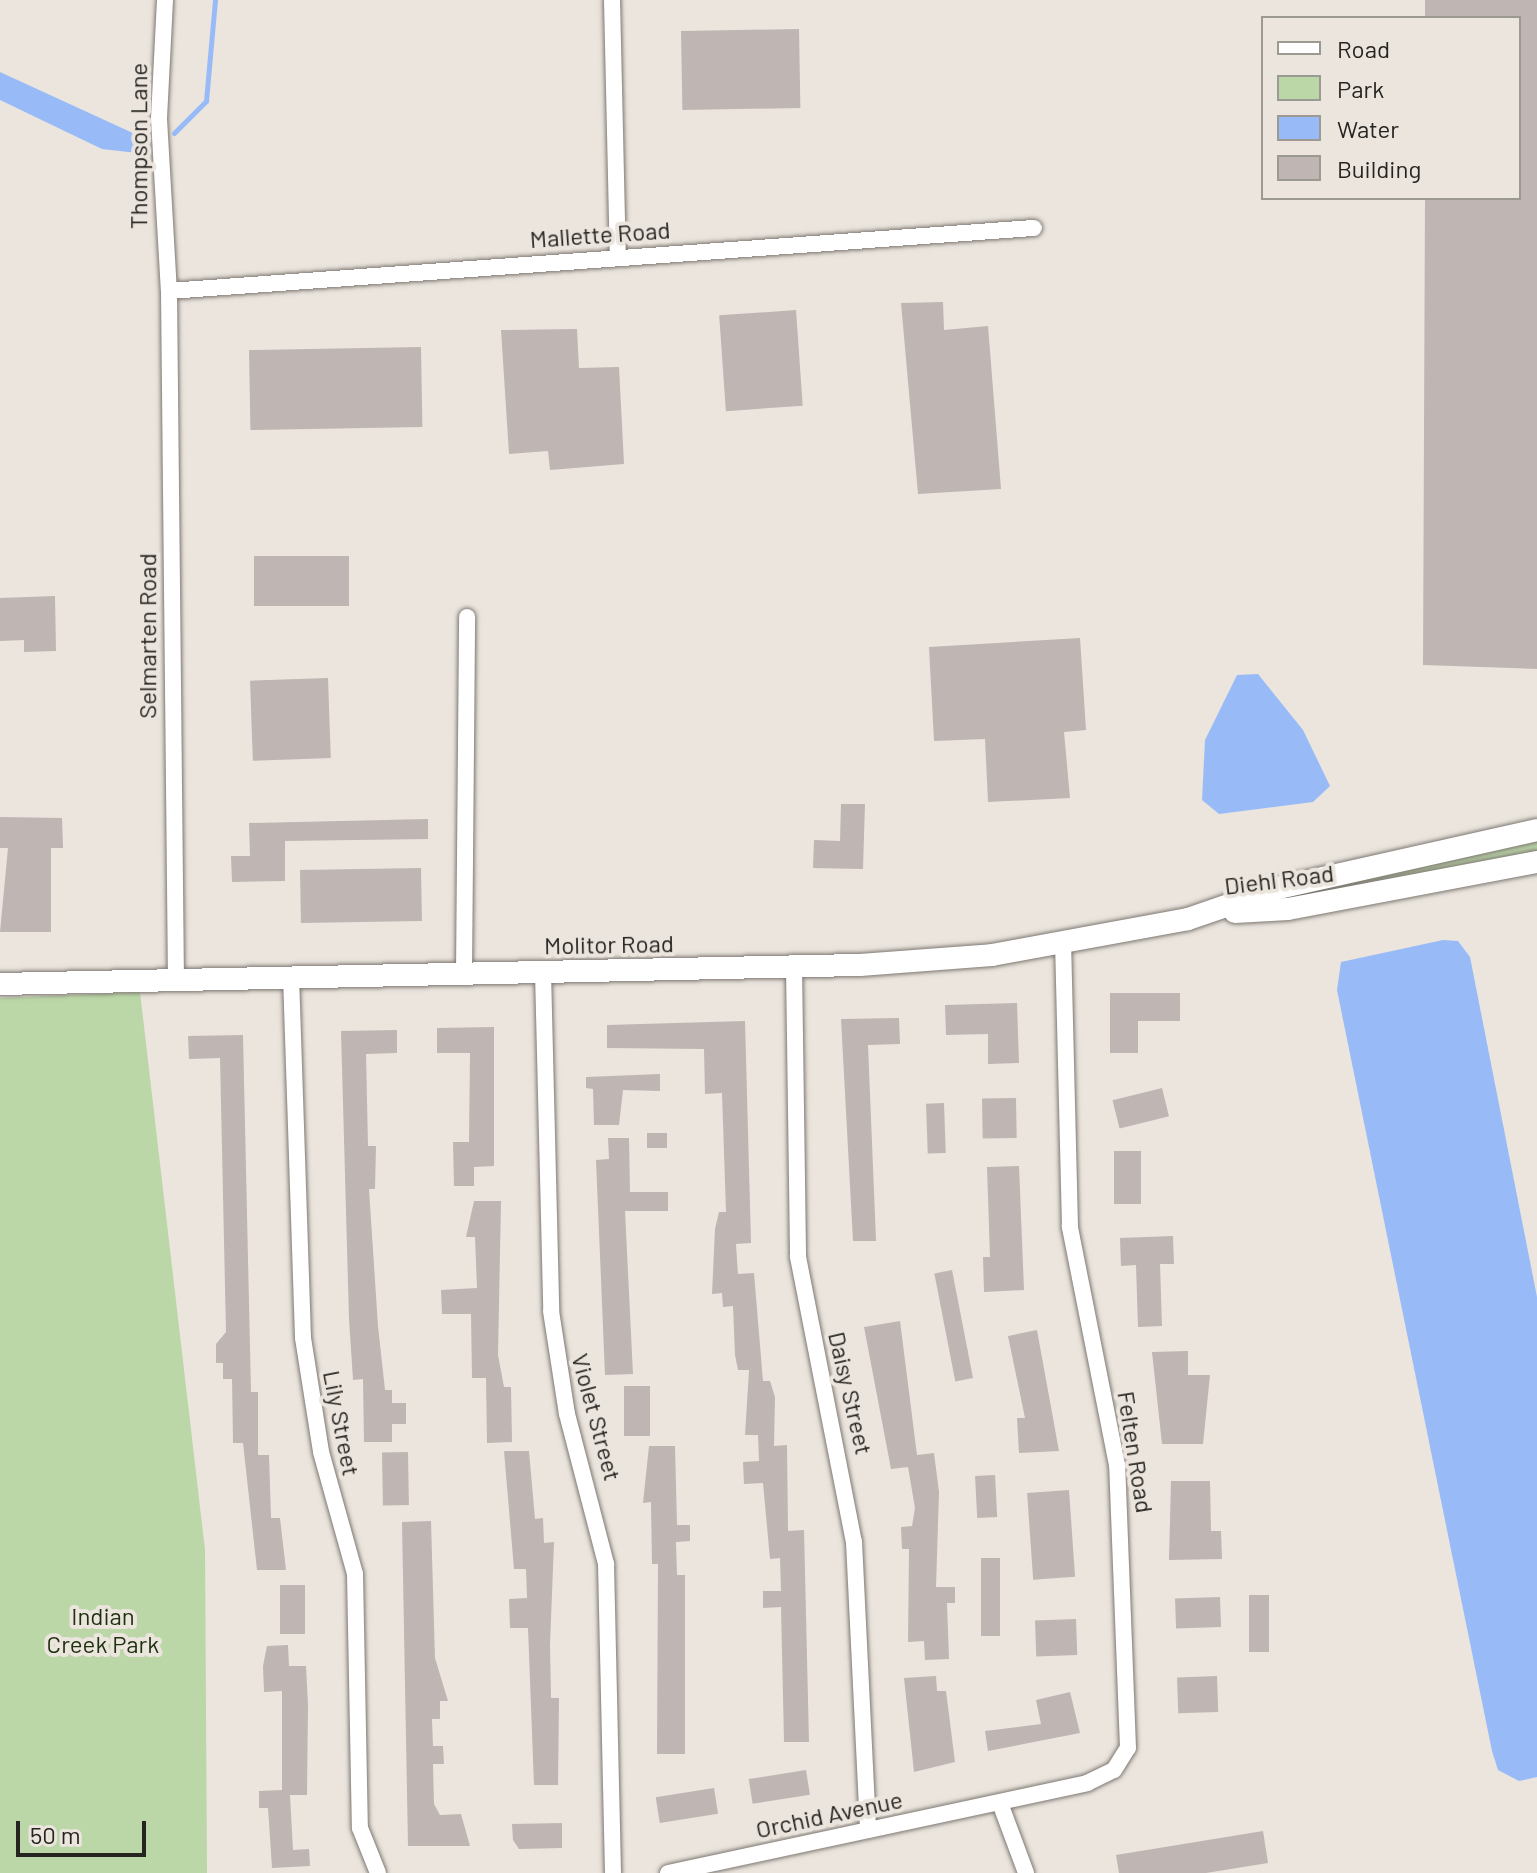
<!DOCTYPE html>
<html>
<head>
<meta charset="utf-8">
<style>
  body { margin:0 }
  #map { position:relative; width:1537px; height:1873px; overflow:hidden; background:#ebe5de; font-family:Barlow,sans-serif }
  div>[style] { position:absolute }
  .green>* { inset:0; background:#bbd7a7 }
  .water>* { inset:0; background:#98bbf8 }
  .stream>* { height:5px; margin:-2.5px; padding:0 2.5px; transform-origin:2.5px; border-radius:2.5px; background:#98bbf8 }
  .building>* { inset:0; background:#bfb5b3; transform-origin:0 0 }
  .roads { filter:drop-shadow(0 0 2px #7e7872) drop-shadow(0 0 2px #7e7872) }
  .street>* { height:16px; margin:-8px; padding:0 8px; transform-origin:8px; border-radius:8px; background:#fff }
  .secondary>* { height:22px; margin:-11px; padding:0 11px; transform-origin:11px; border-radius:11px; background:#fff }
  span { translate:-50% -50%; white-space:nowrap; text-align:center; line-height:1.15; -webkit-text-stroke:8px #ebe5de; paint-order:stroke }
  .street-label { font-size:24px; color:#262421 }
  .park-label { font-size:24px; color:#1e310f }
  .legend { position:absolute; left:1261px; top:16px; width:260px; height:184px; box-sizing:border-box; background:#ebe5de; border:2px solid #9c9892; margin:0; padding:10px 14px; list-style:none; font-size:24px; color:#262421 }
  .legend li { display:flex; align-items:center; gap:16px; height:40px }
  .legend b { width:40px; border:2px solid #9c9892 }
  .scale { position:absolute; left:16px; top:1821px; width:130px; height:36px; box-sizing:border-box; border:4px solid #262421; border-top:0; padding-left:10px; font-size:24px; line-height:28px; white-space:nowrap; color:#262421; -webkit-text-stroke:6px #ebe5de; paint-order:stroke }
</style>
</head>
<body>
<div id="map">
  <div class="green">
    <i style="clip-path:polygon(1537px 838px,1537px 854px,1285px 899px,1287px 897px)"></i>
    <i style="clip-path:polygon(140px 992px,205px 1550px,207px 1873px,0 1873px,0 998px)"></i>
  </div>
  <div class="water">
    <i style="clip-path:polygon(0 72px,135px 134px,137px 153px,102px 149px,0 100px)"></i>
    <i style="clip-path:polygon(1258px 674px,1303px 730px,1330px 786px,1313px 802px,1219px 814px,1202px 800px,1205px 740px,1237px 675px)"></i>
    <i style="clip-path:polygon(1443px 940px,1458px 941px,1470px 957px,1537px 1297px,1537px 1777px,1519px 1781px,1498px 1770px,1492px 1751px,1337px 990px,1341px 962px)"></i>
  </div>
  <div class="stream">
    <i style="left:174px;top:133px;width:45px;rotate:-45deg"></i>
    <i style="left:206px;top:101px;width:101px;rotate:-84.9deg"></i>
    <i style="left:141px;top:143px;width:4px;rotate:-14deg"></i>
  </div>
  <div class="building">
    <i style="clip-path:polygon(1425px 0,1537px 0,1537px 669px,1423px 665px,1425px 198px,1519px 198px,1519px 18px,1425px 18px)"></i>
    <i style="left:799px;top:29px;width:79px;height:118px;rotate:89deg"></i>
    <i style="clip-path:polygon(943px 302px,944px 330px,988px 326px,1001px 489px,918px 494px,901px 303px)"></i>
    <i style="left:796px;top:310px;width:96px;height:77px;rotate:86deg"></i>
    <i style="clip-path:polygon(577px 329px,579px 368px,619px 367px,624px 464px,550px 470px,548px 451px,509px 454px,501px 330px)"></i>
    <i style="left:421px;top:347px;width:80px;height:172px;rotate:89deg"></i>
    <i style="left:254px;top:556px;width:95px;height:50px"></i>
    <i style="clip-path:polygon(55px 596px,56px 651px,24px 652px,24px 640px,0 641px,0 598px)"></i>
    <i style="clip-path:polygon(1080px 638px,1086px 730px,1064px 732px,1070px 798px,988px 802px,985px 739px,934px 741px,929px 647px)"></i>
    <i style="left:328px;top:678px;width:80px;height:78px;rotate:88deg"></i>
    <i style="clip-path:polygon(841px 804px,865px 804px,863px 869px,813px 868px,814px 840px,840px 841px)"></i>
    <i style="clip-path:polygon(0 817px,62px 818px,63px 848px,51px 848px,51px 932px,0 932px,8px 848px,0 848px)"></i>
    <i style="clip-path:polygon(428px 819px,428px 839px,285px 841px,285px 881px,232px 882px,231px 856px,250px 856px,249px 823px)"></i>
    <i style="left:421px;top:868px;width:53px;height:121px;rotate:89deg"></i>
    <i style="clip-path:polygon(1110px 993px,1180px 993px,1180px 1021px,1138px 1021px,1138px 1053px,1110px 1053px)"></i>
    <i style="clip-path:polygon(1017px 1003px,1019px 1063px,988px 1064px,988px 1034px,946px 1035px,945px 1005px)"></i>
    <i style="clip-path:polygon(899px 1018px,900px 1044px,868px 1045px,876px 1241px,853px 1241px,841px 1019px)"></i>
    <i style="clip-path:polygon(745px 1021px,751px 1243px,736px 1244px,738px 1274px,754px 1273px,763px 1381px,770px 1381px,775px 1397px,774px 1446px,787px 1445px,788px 1531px,804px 1530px,809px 1742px,784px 1742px,781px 1607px,763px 1608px,763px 1591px,781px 1591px,780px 1558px,770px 1559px,763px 1483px,744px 1484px,743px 1462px,759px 1461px,758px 1435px,745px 1435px,749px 1370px,738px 1370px,735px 1355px,733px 1306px,723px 1307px,722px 1293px,712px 1294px,715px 1229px,719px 1212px,726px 1212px,722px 1093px,705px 1094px,704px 1049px,607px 1048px,607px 1025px)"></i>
    <i style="clip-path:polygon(494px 1027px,494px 1166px,474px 1167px,474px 1186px,454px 1186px,453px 1142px,469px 1142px,470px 1053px,437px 1053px,437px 1028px)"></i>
    <i style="clip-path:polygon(397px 1030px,397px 1053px,366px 1054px,368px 1146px,376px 1146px,375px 1189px,369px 1189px,378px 1326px,385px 1390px,392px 1390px,392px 1403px,406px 1403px,406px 1424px,392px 1424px,392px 1442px,364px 1442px,363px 1379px,353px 1380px,349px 1319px,341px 1031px)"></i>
    <i style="clip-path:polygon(243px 1035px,251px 1392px,258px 1392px,258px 1455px,269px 1455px,271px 1518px,280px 1518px,286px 1570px,257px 1570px,243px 1443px,233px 1443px,232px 1379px,223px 1379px,223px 1363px,216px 1363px,216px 1344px,226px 1332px,220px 1058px,189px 1059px,188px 1036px)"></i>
    <i style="clip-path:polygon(660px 1074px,660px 1091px,623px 1090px,619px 1125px,594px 1125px,593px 1089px,586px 1088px,586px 1077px)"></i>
    <i style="left:1162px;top:1088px;width:29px;height:51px;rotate:76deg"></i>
    <i style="left:1016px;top:1098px;width:40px;height:34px;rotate:89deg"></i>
    <i style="left:944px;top:1103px;width:50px;height:18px;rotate:88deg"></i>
    <i style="left:647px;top:1133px;width:20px;height:15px"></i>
    <i style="clip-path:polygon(608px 1138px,629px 1138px,630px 1192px,668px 1192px,668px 1211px,625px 1211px,633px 1374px,605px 1375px,596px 1160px,609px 1159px)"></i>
    <i style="left:1114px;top:1151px;width:27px;height:53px"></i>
    <i style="clip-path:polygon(1019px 1166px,1024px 1290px,984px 1292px,983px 1257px,990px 1257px,987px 1167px)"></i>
    <i style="clip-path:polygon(474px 1201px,501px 1201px,498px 1355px,504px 1387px,511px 1387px,512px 1442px,487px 1443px,486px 1378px,472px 1378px,471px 1314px,442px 1314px,441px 1290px,477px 1288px,475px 1237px,466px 1237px)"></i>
    <i style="clip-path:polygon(1173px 1236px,1174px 1264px,1160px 1264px,1162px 1326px,1138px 1327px,1136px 1265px,1121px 1266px,1120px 1238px)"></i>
    <i style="left:952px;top:1270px;width:110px;height:18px;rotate:79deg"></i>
    <i style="clip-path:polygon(900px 1321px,917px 1455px,934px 1453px,939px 1492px,936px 1587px,955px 1587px,955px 1603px,947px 1603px,949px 1659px,925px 1660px,924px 1641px,908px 1642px,909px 1549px,902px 1549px,901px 1527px,912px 1526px,915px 1508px,908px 1467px,891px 1469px,864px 1327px)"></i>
    <i style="clip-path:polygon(1037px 1330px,1059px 1451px,1019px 1453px,1017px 1418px,1025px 1418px,1008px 1336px)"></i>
    <i style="clip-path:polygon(1188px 1351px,1188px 1375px,1210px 1375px,1203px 1444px,1162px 1444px,1152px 1352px)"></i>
    <i style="left:624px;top:1386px;width:26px;height:50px"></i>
    <i style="clip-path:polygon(649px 1446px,675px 1446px,677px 1525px,690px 1525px,690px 1541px,676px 1542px,677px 1575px,685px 1575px,685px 1754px,657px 1754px,658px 1564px,652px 1564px,651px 1502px,643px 1503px)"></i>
    <i style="clip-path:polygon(504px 1451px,529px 1451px,535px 1519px,543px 1518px,544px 1543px,554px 1542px,550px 1645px,551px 1698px,559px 1698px,558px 1785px,534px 1785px,528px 1628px,510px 1628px,509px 1599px,527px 1598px,526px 1569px,514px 1569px)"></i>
    <i style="left:408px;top:1452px;width:53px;height:26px;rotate:89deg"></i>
    <i style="left:995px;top:1475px;width:42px;height:20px;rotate:87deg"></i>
    <i style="clip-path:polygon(1171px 1481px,1210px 1481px,1211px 1531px,1221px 1531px,1222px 1559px,1169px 1560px)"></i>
    <i style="left:1069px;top:1490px;width:87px;height:42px;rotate:86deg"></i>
    <i style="clip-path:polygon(431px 1521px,435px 1658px,448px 1701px,440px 1701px,440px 1719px,432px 1719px,433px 1746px,443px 1746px,444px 1764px,433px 1764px,434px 1804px,440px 1815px,461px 1814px,470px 1846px,408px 1846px,402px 1522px)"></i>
    <i style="left:981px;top:1558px;width:19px;height:78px"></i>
    <i style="left:280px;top:1585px;width:25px;height:49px"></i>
    <i style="left:1249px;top:1595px;width:20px;height:57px"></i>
    <i style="left:1220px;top:1597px;width:30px;height:45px;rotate:88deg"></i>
    <i style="left:1076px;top:1619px;width:36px;height:41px;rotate:88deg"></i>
    <i style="clip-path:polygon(288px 1645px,289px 1666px,306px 1666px,308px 1705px,307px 1795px,290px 1795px,293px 1850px,309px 1849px,310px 1866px,272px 1868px,268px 1808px,259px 1808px,259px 1791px,282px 1790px,282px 1691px,264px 1692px,263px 1666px,267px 1646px)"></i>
    <i style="clip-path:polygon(936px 1676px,937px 1691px,946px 1691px,955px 1762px,914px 1772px,904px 1678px)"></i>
    <i style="left:1217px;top:1676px;width:36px;height:40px;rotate:88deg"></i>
    <i style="clip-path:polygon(1070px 1692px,1080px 1733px,988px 1751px,985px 1731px,1041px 1724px,1036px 1700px)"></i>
    <i style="left:806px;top:1770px;width:25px;height:58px;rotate:81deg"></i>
    <i style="left:714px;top:1788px;width:26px;height:59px;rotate:81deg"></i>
    <i style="clip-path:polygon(562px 1823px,562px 1848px,519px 1849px,513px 1840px,512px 1824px)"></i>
    <i style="clip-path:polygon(1263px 1831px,1268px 1863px,1206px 1873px,1119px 1873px,1116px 1855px)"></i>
  </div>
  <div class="roads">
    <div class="street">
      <i style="left:165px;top:0;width:119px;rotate:92.9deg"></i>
      <i style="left:159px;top:119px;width:172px;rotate:86.7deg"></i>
      <i style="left:169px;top:291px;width:689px;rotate:89.42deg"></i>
      <i style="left:612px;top:0;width:256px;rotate:88.7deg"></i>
      <i style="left:169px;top:291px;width:867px;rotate:-4.17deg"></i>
      <i style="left:794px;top:966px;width:291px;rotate:89.2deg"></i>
      <i style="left:798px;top:1257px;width:290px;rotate:78.9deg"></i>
      <i style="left:854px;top:1542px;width:288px;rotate:87.2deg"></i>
      <i style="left:543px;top:972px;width:339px;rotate:88.6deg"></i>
      <i style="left:551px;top:1311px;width:104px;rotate:81.2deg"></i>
      <i style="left:567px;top:1414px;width:155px;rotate:75.4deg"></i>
      <i style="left:606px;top:1564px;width:309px;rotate:88.7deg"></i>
      <i style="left:464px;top:973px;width:356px;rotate:-89.5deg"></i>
      <i style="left:291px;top:976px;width:362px;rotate:88.1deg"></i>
      <i style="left:303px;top:1338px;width:115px;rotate:81deg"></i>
      <i style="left:321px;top:1452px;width:127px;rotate:74.4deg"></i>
      <i style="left:355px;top:1574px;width:254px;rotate:88.9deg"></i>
      <i style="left:360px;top:1828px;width:48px;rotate:68.2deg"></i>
      <i style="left:1000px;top:1803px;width:75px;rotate:69.6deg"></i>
      <i style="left:668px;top:1873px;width:429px;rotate:-12.1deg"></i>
      <i style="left:1087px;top:1783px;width:30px;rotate:-26deg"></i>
      <i style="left:1114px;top:1770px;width:26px;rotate:-58deg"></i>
      <i style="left:1128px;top:1748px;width:283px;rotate:-92.2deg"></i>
      <i style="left:1117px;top:1465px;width:243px;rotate:-101.2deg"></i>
      <i style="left:1070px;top:1227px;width:282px;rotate:-91.4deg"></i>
    </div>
    <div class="secondary">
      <i style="left:1235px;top:912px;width:53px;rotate:-3.2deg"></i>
      <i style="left:1288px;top:909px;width:253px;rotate:-10.7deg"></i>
      <i style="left:0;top:984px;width:860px;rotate:-1.27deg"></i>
      <i style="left:860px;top:965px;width:132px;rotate:-4.3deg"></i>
      <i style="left:992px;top:955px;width:199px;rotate:-10.4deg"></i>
      <i style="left:1188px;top:919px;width:95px;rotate:-19deg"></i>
      <i style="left:1278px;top:888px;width:265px;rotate:-12.6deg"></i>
    </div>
  </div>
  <div class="street-label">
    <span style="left:138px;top:146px;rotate:-90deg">Thompson Lane</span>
    <span style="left:600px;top:234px;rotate:-4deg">Mallette Road</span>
    <span style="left:147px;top:636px;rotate:-90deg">Selmarten Road</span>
    <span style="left:1279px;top:879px;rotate:-7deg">Diehl Road</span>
    <span style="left:609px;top:944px;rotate:-1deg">Molitor Road</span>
    <span style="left:851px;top:1393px;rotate:77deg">Daisy Street</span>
    <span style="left:597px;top:1417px;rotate:75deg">Violet Street</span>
    <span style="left:342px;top:1423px;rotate:79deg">Lily Street</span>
    <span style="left:1136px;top:1452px;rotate:81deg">Felten Road</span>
    <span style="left:829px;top:1814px;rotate:-12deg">Orchid Avenue</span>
  </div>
  <div class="park-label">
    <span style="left:103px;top:1630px">Indian<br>Creek Park</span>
  </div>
  <ul class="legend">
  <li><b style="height:10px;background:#fff"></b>Road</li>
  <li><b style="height:22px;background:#bbd7a7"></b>Park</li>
  <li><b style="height:22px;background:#98bbf8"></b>Water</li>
  <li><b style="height:22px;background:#bfb5b3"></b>Building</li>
  </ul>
  <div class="scale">50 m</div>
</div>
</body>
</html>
